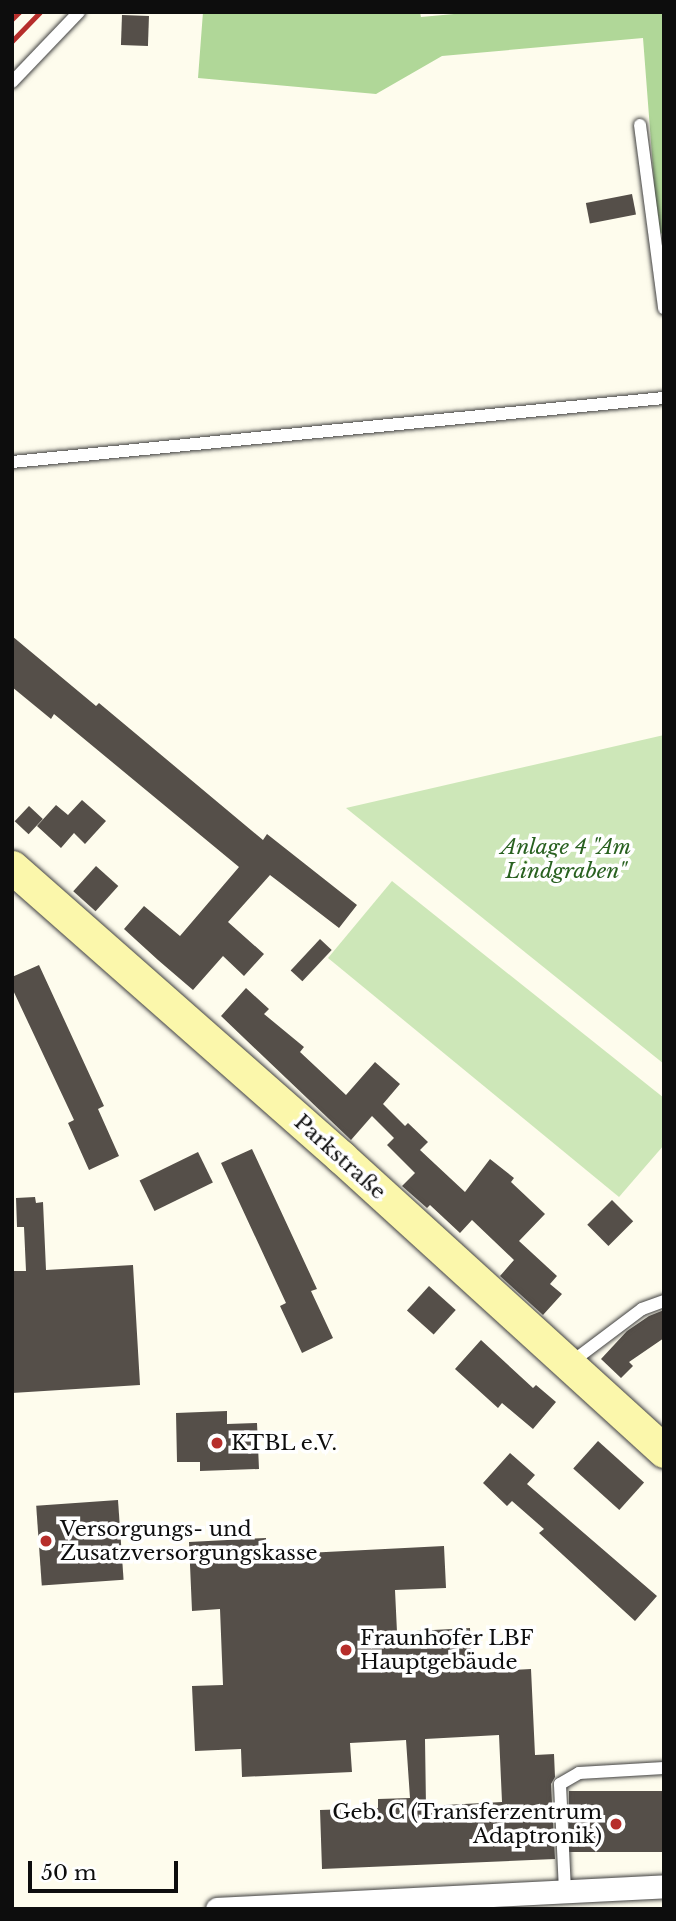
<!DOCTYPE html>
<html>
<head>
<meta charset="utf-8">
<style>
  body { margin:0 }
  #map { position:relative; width:676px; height:1921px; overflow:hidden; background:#fefced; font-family:"Libre Baskerville",serif }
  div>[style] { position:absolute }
  .green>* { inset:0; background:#cde7b8 }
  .forest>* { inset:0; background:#b0d798 }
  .building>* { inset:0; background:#554f49; transform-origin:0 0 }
  .roads { filter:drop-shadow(0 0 2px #404040) drop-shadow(0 0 2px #404040) }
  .lane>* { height:12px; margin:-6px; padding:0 6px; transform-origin:6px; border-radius:6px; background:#fff }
  .street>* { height:23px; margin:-11.5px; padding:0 11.5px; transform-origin:11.5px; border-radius:11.5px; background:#fff }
  .secondary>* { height:33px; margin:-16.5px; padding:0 16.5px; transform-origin:16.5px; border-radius:16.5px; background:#fbf7ab }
  .rail>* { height:5px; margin:-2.5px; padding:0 2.5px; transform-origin:2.5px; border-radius:2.5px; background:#b62e2b }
  .dots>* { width:19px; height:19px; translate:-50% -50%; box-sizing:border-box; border:4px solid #fff; border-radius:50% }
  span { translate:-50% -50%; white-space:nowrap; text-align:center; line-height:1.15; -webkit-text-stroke:7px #fff; paint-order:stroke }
  .park-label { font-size:21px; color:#296120; font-style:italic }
  .street-label { font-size:21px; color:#0d0d0d }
  .poi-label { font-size:21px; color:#0d0d0d }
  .left { translate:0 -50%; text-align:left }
  .right { translate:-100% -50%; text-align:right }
  .frame { position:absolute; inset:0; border:14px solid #0d0d0d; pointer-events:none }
  .scale { position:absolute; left:28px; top:1861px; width:150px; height:32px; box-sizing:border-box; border:4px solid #0d0d0d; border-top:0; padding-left:9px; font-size:21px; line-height:24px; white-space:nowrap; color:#0d0d0d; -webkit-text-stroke:5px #fff; paint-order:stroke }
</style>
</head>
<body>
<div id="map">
  <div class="green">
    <i style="clip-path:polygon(664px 735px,664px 1064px,346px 808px)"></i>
    <i style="clip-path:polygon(392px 881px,664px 1098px,664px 1145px,619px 1197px,328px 958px)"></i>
  </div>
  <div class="forest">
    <i style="clip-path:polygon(203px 12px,420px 12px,421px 17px,476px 12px,664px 12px,664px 233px,658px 234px,643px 38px,442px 56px,376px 94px,198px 78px)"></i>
  </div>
  <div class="building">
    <i style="left:122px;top:15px;width:27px;height:30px;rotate:2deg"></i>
    <i style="left:632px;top:194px;width:21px;height:47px;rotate:79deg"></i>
    <i style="clip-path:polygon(12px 636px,96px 706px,99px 703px,263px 840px,267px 834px,357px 905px,339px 928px,270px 875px,228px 922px,264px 954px,244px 976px,223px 956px,193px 990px,158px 960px,124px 929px,144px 906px,180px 936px,239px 867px,54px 714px,51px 719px,12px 687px)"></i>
    <i style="clip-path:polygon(82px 800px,106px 821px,85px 844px,74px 833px,61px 848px,37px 826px,56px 805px,68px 815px)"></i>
    <i style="left:29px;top:806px;width:19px;height:21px;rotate:43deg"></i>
    <i style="left:96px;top:866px;width:30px;height:34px;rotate:42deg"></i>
    <i style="left:320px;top:939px;width:16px;height:43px;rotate:43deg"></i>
    <i style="clip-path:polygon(39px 965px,104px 1106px,98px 1109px,119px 1156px,89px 1170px,68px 1123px,74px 1120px,12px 988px,12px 977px)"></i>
    <i style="clip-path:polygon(246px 988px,269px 1009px,264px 1014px,304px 1047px,300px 1052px,346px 1095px,375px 1062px,400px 1084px,383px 1104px,405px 1126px,408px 1123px,428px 1142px,420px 1150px,465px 1192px,490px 1159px,514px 1178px,511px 1182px,545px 1214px,519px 1241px,557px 1276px,550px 1284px,562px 1294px,543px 1315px,500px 1276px,514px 1260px,472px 1220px,460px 1233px,430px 1205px,427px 1208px,402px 1186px,415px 1173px,387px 1145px,394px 1138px,372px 1116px,351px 1140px,221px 1016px)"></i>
    <i style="clip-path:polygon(252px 1149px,317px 1289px,311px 1291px,333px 1338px,302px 1353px,280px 1306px,286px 1303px,221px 1163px)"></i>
    <i style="left:198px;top:1152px;width:34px;height:65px;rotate:64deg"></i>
    <i style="clip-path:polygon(35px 1197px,36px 1203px,43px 1202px,46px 1270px,133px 1265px,140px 1385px,12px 1393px,12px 1271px,26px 1271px,24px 1227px,17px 1227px,16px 1198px)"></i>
    <i style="left:612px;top:1200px;width:30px;height:35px;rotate:45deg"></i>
    <i style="left:429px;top:1286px;width:36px;height:33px;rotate:42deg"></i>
    <i style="clip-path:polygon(664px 1310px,664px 1338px,629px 1362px,633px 1366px,621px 1378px,601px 1359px,627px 1331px,649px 1316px)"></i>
    <i style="clip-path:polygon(481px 1340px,533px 1388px,536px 1385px,556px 1402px,533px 1429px,502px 1403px,498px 1408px,455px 1369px)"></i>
    <i style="clip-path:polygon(227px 1411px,227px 1424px,257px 1423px,259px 1469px,200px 1471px,200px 1462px,177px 1462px,176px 1413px)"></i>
    <i style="left:598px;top:1441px;width:62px;height:37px;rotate:42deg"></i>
    <i style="clip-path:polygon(510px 1453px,535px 1475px,527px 1484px,657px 1596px,635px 1621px,539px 1533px,544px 1529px,512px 1501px,507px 1506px,483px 1483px)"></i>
    <i style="left:118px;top:1500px;width:80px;height:82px;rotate:86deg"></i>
    <i style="clip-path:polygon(evenodd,266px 1538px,267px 1555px,444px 1546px,446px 1588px,395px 1590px,397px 1632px,470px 1628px,472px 1672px,531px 1669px,535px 1755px,554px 1754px,555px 1777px,551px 1784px,555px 1859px,322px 1869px,320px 1810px,378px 1808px,378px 1799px,410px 1798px,406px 1740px,350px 1743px,352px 1772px,242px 1777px,241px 1749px,195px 1751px,192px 1686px,223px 1685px,220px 1609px,192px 1611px,189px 1542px,266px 1538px,499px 1735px,502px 1802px,426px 1806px,425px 1739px,499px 1735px)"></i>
    <i style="left:664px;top:1791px;width:61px;height:95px;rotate:90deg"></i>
  </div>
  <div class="roads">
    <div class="lane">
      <i style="left:12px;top:82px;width:97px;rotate:-46.3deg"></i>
      <i style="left:640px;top:125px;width:185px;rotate:82.5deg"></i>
      <i style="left:12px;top:462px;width:655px;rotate:-5.61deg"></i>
      <i style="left:569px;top:1364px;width:91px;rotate:-37deg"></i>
      <i style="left:642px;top:1309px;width:23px;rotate:-20deg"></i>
      <i style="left:565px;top:1891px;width:107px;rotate:-92.7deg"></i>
      <i style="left:560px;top:1784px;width:22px;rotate:-30deg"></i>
      <i style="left:579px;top:1773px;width:85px;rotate:-3.4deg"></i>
    </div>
    <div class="street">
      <i style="left:217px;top:1909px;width:448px;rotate:-2.9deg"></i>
    </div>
    <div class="secondary">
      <i style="left:12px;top:867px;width:439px;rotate:41.4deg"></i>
      <i style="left:341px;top:1157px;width:437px;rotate:42.3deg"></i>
    </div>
  </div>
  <div class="rail">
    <i style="left:12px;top:19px;width:10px;rotate:-45deg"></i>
    <i style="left:12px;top:41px;width:40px;rotate:-46deg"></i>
  </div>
  <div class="dots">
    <i style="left:217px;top:1443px;background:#b62e2b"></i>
    <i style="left:46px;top:1541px;background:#b62e2b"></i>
    <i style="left:346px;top:1650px;background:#b62e2b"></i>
    <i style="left:616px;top:1824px;background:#b62e2b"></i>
  </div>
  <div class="park-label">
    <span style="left:566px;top:859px">Anlage 4 "Am<br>Lindgraben"</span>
  </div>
  <div class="street-label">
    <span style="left:340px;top:1157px;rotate:42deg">Parkstraße</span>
  </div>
  <div class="poi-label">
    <span class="left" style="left:231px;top:1443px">KTBL e.V.</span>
    <span class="left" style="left:60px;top:1541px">Versorgungs- und<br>Zusatzversorgungskasse</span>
    <span class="left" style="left:360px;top:1650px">Fraunhofer LBF<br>Hauptgebäude</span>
    <span class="right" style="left:602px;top:1824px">Geb. C (Transferzentrum<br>Adaptronik)</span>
  </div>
  <div class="frame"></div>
  <div class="scale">50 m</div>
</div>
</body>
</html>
